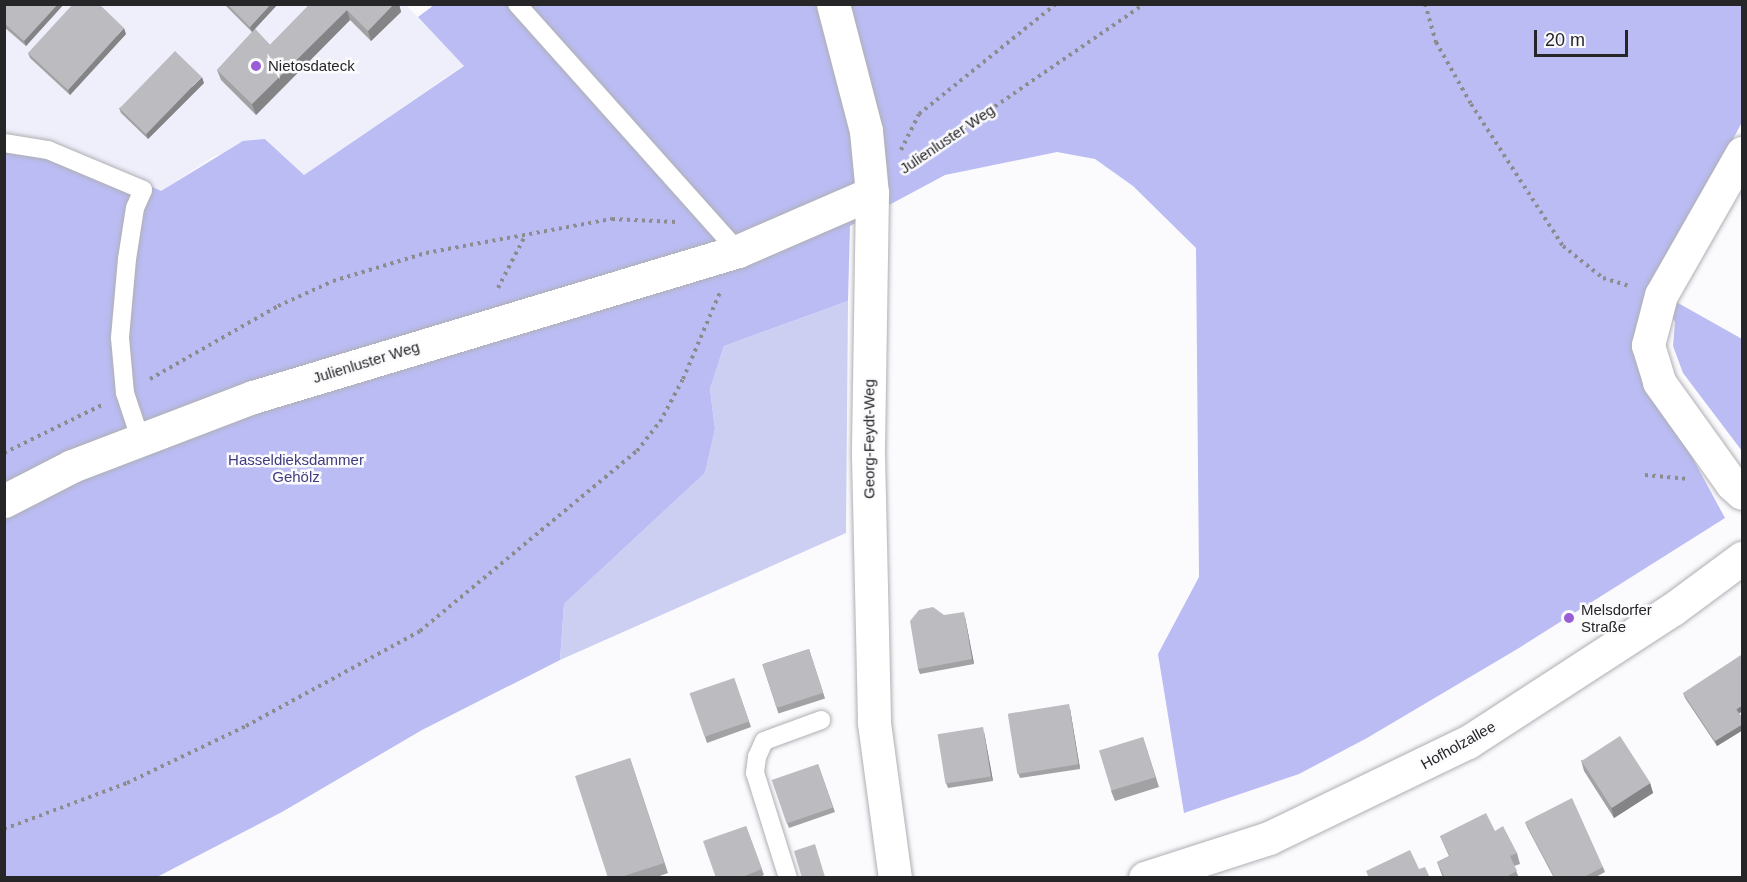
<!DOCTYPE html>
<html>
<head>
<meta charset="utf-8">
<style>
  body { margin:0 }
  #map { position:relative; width:1747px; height:882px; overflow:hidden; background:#fbfbfe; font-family:Helvetica,sans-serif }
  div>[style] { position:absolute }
  .built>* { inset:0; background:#eeeffb }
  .green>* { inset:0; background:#cdcff2 }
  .forest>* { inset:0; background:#babcf3 }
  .path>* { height:4px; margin-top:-2px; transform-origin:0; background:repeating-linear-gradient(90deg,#8c8c8f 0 3px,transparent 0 7.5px) }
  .roads { filter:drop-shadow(0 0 2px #afafb3) drop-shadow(0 0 2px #afafb3) }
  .service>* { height:18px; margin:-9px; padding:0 9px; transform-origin:9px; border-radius:9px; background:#fff }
  .minor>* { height:33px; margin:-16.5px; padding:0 16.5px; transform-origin:16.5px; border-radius:16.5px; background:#fff }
  .tertiary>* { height:33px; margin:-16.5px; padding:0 16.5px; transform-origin:16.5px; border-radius:16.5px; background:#fff }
  .wall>* { inset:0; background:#a2a2a5; transform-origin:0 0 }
  .shaded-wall>* { inset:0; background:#848486 }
  .building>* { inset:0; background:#bcbcc0; transform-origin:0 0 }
  .dots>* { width:16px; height:16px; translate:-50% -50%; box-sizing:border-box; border:3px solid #fbfbfe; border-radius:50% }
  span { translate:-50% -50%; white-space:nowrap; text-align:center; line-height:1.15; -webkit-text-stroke:5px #fbfbfe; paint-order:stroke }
  .poi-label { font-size:15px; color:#262628 }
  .left { translate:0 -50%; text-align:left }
  .street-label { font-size:15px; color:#262628 }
  .park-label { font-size:15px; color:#3f3c7d }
  .frame { position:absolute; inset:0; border:6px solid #262628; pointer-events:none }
  .scale { position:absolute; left:1534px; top:30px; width:94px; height:27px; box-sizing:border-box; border:3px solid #262628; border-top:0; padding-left:8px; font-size:18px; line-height:21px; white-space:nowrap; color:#262628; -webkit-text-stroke:4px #fbfbfe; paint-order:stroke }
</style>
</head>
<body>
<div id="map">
  <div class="built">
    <i style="clip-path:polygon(4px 5px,406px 5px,464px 65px,304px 175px,266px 139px,213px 157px,161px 191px,102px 163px,5px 136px)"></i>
  </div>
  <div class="green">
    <i style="clip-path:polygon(848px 301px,846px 533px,560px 660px,564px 604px,705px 473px,715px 429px,710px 389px,724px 346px)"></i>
  </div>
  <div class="forest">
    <i style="clip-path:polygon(434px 5px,1742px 5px,1742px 122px,1655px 290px,1742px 339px,1742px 451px,1683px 373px,1673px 346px,1675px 322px,1656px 291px,1652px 383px,1725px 518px,1519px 648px,1367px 738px,1299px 774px,1184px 813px,1158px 654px,1199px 577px,1196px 248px,1133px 186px,1095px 159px,1057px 152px,945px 175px,850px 226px,848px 301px,724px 346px,710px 389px,715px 429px,705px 473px,564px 604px,560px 660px,422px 730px,282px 812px,157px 877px,5px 877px,4px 136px,102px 163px,161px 191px,243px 141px,265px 139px,304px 175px,464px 66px,418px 17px)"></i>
  </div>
  <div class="path">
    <i style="left:1425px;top:4px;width:40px;rotate:74deg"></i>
    <i style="left:1436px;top:42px;width:71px;rotate:60.6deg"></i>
    <i style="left:1471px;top:104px;width:169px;rotate:57.1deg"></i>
    <i style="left:1563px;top:246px;width:51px;rotate:38.7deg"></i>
    <i style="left:1603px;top:278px;width:28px;rotate:17deg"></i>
    <i style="left:901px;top:150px;width:40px;rotate:-63.4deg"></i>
    <i style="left:919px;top:114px;width:176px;rotate:-38.8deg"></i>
    <i style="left:902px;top:170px;width:293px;rotate:-34.4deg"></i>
    <i style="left:498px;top:288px;width:59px;rotate:-62.6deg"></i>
    <i style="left:150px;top:379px;width:147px;rotate:-29.7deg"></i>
    <i style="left:278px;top:306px;width:60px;rotate:-24.4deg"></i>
    <i style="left:333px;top:281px;width:97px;rotate:-16.8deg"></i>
    <i style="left:426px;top:253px;width:189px;rotate:-10.4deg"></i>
    <i style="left:612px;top:219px;width:65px;rotate:2.6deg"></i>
    <i style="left:4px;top:453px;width:111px;rotate:-26.1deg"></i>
    <i style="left:1645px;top:475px;width:44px;rotate:5.2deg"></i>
    <i style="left:4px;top:829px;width:131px;rotate:-20.5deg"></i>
    <i style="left:127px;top:783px;width:132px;rotate:-25.6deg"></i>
    <i style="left:246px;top:726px;width:198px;rotate:-28.6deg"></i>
    <i style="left:420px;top:631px;width:282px;rotate:-39.7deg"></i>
    <i style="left:637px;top:451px;width:37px;rotate:-52deg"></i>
    <i style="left:660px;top:422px;width:49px;rotate:-61.9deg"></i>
    <i style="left:683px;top:379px;width:97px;rotate:-66.9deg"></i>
  </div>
  <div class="roads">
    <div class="service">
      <i style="left:517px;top:4px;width:331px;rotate:48.2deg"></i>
      <i style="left:4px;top:143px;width:45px;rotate:9deg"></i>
      <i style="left:48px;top:150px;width:103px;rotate:22.8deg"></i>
      <i style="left:143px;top:190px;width:20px;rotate:114deg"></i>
      <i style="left:135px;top:208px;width:52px;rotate:98.9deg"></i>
      <i style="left:127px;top:259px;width:79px;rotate:95.1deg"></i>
      <i style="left:120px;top:338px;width:55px;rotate:84.8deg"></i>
      <i style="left:125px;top:393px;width:47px;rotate:71.6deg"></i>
      <i style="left:788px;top:878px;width:110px;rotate:-107.4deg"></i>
      <i style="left:755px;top:773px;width:16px;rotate:-83deg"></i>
      <i style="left:757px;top:757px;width:17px;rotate:-66deg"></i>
      <i style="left:764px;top:741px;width:61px;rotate:-20.2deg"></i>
    </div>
    <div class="minor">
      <i style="left:833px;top:4px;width:131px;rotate:75.4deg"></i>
      <i style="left:866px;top:131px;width:62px;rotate:84.5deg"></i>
      <i style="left:872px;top:193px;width:262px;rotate:90.9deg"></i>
      <i style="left:868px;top:455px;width:268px;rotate:88.7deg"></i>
      <i style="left:874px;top:723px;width:156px;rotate:82.3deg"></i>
      <i style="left:1742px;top:153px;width:163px;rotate:119.7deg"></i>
      <i style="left:1661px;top:295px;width:52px;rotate:104.6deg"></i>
      <i style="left:1648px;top:345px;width:39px;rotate:73deg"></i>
      <i style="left:1659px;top:382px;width:125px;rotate:54.4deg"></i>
      <i style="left:1732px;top:484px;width:13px;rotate:42deg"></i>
      <i style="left:4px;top:501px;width:76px;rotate:-27.2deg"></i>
      <i style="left:72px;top:466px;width:194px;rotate:-20.9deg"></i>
      <i style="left:253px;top:397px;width:506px;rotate:-16.75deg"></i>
      <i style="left:738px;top:251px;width:146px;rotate:-23.4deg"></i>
    </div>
    <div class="tertiary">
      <i style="left:1145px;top:878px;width:130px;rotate:-17.9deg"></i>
      <i style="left:1269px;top:838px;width:221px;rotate:-25.8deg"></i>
      <i style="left:1468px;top:742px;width:244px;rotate:-33deg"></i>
      <i style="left:1673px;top:609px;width:86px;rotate:-36.5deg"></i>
    </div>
  </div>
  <div class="wall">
    <i style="clip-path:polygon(4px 4px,64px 4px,26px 46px,4px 27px)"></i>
    <i style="clip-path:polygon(224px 4px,278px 4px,255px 29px,270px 45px,310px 4px,399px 4px,401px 12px,371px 41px,350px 20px,256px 115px,221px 80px,217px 70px,252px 32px)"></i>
    <i style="clip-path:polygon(126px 34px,70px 95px,30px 58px,28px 53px)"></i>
    <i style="clip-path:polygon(204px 83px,148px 139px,121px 113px,119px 108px)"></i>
    <i style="clip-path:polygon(944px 615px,965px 617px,974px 664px,920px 674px,918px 669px)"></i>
    <i style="left:809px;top:649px;width:52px;height:49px;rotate:72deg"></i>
    <i style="clip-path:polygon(734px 678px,751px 727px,707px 743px,705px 737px)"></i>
    <i style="clip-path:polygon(1683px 693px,1739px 713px,1743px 719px,1743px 730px,1717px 746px,1685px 698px)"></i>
    <i style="clip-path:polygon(1070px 709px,1080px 769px,1020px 778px,1018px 773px)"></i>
    <i style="clip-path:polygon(984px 732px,993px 781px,948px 788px,946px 783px)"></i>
    <i style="clip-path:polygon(1143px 737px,1159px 787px,1115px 801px,1111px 791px)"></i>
    <i style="clip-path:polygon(630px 758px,668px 873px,654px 878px,608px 878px)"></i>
    <i style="clip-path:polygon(1581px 760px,1650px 783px,1653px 793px,1614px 818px,1584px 771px)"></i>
    <i style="clip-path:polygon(818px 764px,835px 812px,789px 828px,787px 823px)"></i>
    <i style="clip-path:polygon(1525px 822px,1603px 867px,1605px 872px,1594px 878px,1554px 878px,1527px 827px)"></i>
    <i style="clip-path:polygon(746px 826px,764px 875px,757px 878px,716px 878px)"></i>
    <i style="clip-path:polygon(1495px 831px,1517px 853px,1520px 864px,1514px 866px,1519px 878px,1443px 878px,1437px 862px,1449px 856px,1440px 836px)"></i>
  </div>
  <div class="shaded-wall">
    <i style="clip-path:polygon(58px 4px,64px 4px,26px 46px,24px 41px)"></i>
    <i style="clip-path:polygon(271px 4px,278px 4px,252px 32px,250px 27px)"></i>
    <i style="clip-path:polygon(394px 4px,399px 4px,401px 12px,371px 41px,368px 31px)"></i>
    <i style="clip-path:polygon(347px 10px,350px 20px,256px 115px,252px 104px)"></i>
    <i style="clip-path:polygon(124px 28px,126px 34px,70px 95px,68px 90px)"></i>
    <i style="clip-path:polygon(202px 77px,204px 83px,148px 139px,146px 134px)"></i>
    <i style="clip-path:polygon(964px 612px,965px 617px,974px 664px,972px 659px)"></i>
    <i style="clip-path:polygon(1069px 704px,1070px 709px,1080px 769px,1078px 764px)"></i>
    <i style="clip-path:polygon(1743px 705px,1743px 711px,1738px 714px,1736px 709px)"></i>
    <i style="clip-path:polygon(1743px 724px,1743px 730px,1717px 746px,1715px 741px)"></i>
    <i style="clip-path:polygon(983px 727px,984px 732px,993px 781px,991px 776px)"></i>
    <i style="clip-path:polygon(1650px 783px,1653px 793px,1614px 818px,1611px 807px)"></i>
  </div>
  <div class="building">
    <i style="clip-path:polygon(4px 4px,58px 4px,24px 41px,4px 23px)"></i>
    <i style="clip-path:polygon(73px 4px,99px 4px,124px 28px,68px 90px,28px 53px)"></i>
    <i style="clip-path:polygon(227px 4px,271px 4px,250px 27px)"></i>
    <i style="clip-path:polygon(310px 4px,394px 4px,368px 31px,347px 10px,252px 104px,217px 70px,255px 29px,270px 45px)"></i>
    <i style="left:175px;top:51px;width:37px;height:80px;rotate:44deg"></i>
    <i style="clip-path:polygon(933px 607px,944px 615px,964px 612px,972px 659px,918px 669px,910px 621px,919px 610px)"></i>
    <i style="left:809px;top:649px;width:46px;height:49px;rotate:72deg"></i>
    <i style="clip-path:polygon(1741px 655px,1743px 657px,1743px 705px,1736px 709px,1743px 719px,1743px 724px,1715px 741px,1683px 693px)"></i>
    <i style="left:734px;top:678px;width:46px;height:47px;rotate:71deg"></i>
    <i style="left:1069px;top:704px;width:61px;height:62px;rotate:81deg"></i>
    <i style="left:983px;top:727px;width:50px;height:46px;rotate:81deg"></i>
    <i style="left:1620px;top:736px;width:56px;height:46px;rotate:57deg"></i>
    <i style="left:1143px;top:737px;width:42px;height:46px;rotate:73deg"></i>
    <i style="clip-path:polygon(630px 758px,664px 863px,618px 878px,608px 878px,575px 776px)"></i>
    <i style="left:818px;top:764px;width:46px;height:49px;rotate:71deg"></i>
    <i style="clip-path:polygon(1572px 798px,1603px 867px,1582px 878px,1555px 878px,1525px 822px)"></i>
    <i style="clip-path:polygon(1486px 813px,1495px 831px,1503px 826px,1517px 853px,1510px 856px,1517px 871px,1504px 878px,1445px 878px,1437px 862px,1450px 856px,1440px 836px)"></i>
    <i style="clip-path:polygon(746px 826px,762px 869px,740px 878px,716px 878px,703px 841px)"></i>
    <i style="clip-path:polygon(815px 844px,825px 877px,802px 878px,794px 851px)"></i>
    <i style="clip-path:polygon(1410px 850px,1419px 869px,1425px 867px,1430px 878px,1369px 878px,1366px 871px)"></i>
  </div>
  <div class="dots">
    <i style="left:256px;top:66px;background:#995ed5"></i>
    <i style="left:1569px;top:618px;background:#995ed5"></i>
  </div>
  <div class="poi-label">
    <span class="left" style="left:268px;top:66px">Nietosdateck</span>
    <span class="left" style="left:1581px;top:618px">Melsdorfer<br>Straße</span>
  </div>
  <div class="street-label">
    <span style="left:947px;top:139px;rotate:-34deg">Julienluster Weg</span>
    <span style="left:366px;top:362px;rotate:-17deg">Julienluster Weg</span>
    <span style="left:869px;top:439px;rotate:-90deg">Georg-Feydt-Weg</span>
    <span style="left:1458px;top:745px;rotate:-29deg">Hofholzallee</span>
  </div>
  <div class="park-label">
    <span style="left:296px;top:468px">Hasseldieksdammer<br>Gehölz</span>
  </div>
  <div class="frame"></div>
  <div class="scale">20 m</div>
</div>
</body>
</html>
